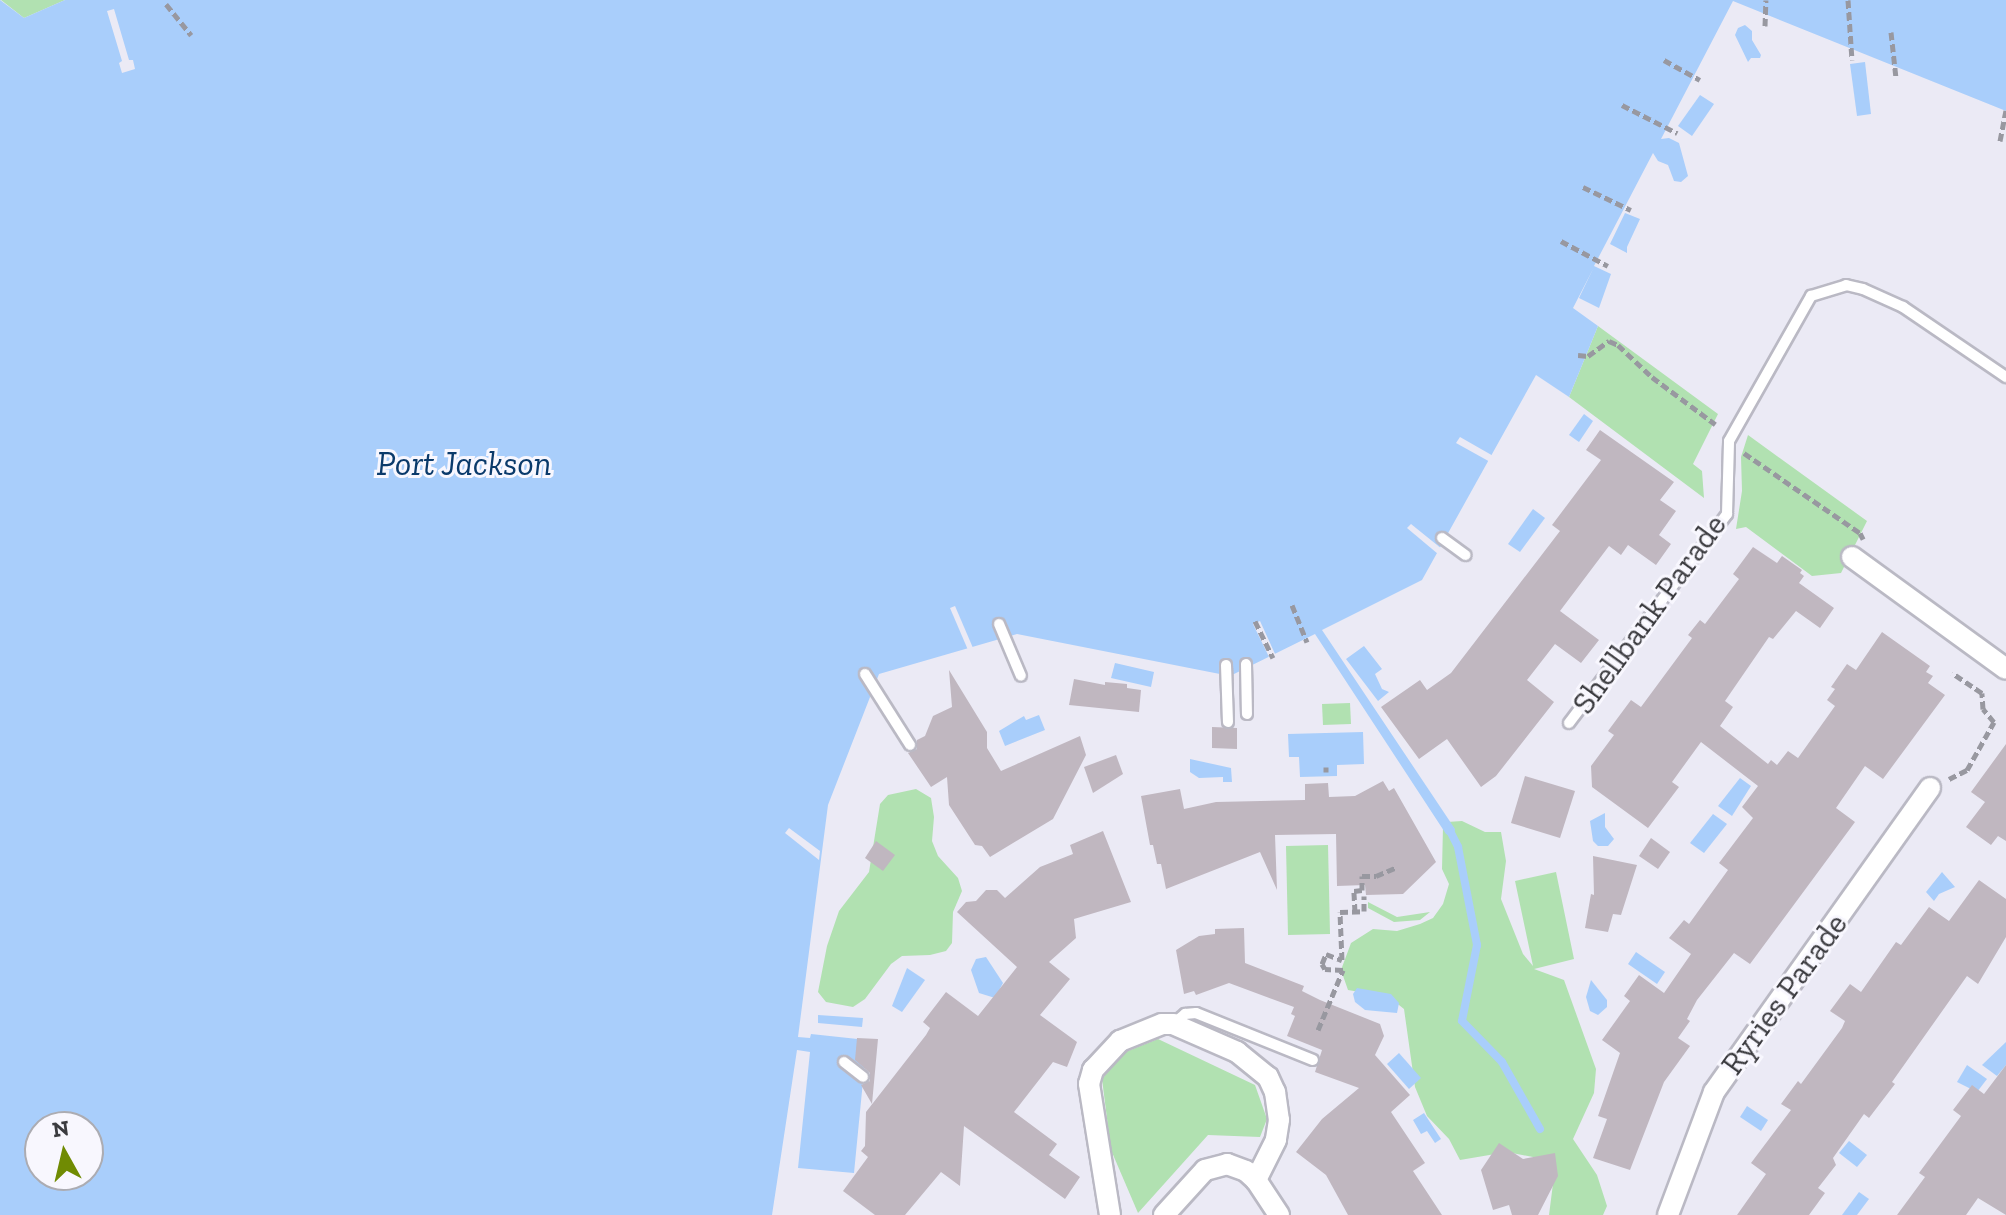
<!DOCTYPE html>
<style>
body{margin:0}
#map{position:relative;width:2006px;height:1215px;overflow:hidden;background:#ebeaf5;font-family:"Zilla Slab",serif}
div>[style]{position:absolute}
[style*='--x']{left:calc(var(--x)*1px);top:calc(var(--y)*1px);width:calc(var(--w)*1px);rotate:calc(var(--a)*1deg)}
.green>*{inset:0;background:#b1e1b1}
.water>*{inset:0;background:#a9cefb}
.pier>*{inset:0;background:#ebeaf5}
.stream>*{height:8px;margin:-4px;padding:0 4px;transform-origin:4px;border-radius:4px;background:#a9cefb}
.building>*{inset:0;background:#c0b7c0}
.path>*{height:5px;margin-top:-2.5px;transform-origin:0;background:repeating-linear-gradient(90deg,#9898a0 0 8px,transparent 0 12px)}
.roads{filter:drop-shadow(2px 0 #bab9c4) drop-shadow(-2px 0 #bab9c4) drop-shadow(0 2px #bab9c4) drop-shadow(0 -2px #bab9c4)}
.lane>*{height:10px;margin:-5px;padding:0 5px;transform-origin:5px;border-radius:5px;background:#fff}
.street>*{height:20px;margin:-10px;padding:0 10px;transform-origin:10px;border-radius:10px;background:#fff}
span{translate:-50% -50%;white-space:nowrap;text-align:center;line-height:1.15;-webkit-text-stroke:6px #f8f7fe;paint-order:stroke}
.street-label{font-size:32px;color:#3b3b3f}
.water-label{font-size:34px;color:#0a3a6b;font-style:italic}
.north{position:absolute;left:24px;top:1111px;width:80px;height:80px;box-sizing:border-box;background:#f8f7fe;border:2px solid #acacb2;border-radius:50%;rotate:352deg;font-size:22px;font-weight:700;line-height:32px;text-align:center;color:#3b3b3f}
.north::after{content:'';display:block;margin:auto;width:28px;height:36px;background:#708b03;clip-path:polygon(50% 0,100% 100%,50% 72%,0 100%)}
</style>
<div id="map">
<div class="green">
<div style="clip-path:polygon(1px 0,65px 0,24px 18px)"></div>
<div style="clip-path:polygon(1598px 326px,1718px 414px,1693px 464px,1702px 471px,1704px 498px,1569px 397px)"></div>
<div style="clip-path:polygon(1748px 435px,1867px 521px,1841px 573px,1812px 576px,1746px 527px,1736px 529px,1742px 491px,1741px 457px)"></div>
<div style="clip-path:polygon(1350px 703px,1351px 724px,1323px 725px,1322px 704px)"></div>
<div style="clip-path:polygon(916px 789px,931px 798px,934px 817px,932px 841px,938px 856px,958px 878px,962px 891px,953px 912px,952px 943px,946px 951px,930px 955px,902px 956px,891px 964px,865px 999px,853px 1007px,826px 1002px,818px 992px,827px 946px,839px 911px,869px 872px,880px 804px,888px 795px)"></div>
<div style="clip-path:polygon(1462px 821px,1485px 832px,1501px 832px,1506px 861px,1501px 899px,1523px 954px,1533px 966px,1515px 881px,1556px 872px,1574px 959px,1534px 969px,1564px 980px,1596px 1069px,1594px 1093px,1573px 1139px,1597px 1175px,1607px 1206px,1603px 1215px,1549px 1215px,1555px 1168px,1533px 1157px,1507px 1152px,1460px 1160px,1449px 1139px,1427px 1116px,1415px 1087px,1404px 1009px,1389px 997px,1348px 990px,1341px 970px,1351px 943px,1373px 929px,1397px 931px,1420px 924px,1433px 918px,1443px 904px,1449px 884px,1442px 869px,1443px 826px,1447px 822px)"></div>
<div style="clip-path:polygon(1328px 845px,1330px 934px,1288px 935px,1286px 846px)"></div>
<div style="clip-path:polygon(1368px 902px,1397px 917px,1430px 912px,1420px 920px,1394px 922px,1368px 908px)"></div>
<div style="clip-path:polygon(1158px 1039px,1255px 1085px,1267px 1119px,1260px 1137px,1208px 1135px,1138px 1213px,1111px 1150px,1102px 1079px,1123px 1053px)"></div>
</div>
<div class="water">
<div style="clip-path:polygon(evenodd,0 0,24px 18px,65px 0,2006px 0,2006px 111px,1733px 1px,1661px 139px,1669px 138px,1679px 143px,1688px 176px,1681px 182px,1674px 181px,1668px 165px,1658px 161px,1653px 153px,1594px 266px,1611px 274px,1599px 308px,1579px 298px,1593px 269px,1573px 308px,1598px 326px,1569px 397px,1536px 375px,1422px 580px,1322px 630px,1455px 829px,1454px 838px,1446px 834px,1315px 634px,1230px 676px,1017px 634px,879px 674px,828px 805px,798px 1037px,810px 1038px,811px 1034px,867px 1040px,854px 1173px,798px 1168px,810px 1052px,797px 1050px,772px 1215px,0 1215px,0 0,40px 1127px,88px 1127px,88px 1175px,40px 1175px,40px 1127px)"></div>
<div style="clip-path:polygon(1745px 25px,1752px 31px,1752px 40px,1761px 55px,1760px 58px,1751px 58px,1748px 62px,1735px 35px,1738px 28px)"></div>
<div style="clip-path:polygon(1865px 62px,1871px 114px,1857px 116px,1850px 64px)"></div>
<div style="clip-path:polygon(1700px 95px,1714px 104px,1692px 136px,1678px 126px)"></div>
<div style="clip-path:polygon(1625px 213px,1640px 219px,1627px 247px,1627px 253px,1610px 244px)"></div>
<div style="clip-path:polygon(1584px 414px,1593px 421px,1579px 442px,1569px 435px)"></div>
<div style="clip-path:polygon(1533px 509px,1545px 518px,1520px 552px,1508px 544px)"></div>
<div style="clip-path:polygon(1364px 646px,1382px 669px,1375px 674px,1382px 689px,1389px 692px,1378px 701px,1346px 659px)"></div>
<div style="clip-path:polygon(1115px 663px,1154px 672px,1151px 687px,1111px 678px)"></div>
<div style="clip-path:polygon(1039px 715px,1045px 730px,1005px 746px,999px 731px,1024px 716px,1026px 720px)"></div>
<div style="clip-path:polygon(1363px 732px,1364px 764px,1337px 765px,1337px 776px,1300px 777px,1299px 757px,1289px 757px,1288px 734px)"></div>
<div style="clip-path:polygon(1190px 759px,1231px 768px,1232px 782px,1223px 782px,1223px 777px,1199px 778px,1190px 772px)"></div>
<div style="clip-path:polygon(1740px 778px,1751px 786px,1732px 816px,1718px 806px)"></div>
<div style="clip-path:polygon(1605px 813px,1605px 827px,1614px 839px,1608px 846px,1598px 846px,1593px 841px,1590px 821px)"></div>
<div style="clip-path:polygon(1713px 814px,1727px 824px,1704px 853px,1690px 843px)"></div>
<div style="clip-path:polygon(1942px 872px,1955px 887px,1939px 894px,1934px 901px,1926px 892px)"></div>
<div style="clip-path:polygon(1636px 952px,1665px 972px,1657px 984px,1628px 964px)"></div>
<div style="clip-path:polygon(986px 957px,1003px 983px,995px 998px,979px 993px,971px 970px,976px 959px)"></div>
<div style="clip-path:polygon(907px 968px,925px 980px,902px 1012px,892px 1006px)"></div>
<div style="clip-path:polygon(1591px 980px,1607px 1000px,1607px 1007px,1598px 1015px,1590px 1011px,1586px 997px)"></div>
<div style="clip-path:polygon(1357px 988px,1391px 994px,1399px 1003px,1397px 1013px,1365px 1010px,1355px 1002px,1353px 994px)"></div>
<div style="clip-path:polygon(818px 1015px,863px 1018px,862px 1027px,818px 1023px)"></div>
<div style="clip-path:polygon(2006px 1042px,2006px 1065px,1997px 1076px,1982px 1065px)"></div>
<div style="clip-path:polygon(1399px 1053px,1421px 1078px,1409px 1089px,1387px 1064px)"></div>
<div style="clip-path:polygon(1967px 1065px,1987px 1079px,1977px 1092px,1957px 1082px)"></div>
<div style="clip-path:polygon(1747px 1106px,1768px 1120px,1761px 1131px,1740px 1117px)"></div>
<div style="clip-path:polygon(1424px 1113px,1441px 1139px,1435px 1143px,1427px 1131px,1421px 1134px,1413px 1120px)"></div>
<div style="clip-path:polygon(1849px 1141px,1867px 1155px,1857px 1167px,1839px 1153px)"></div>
<div style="clip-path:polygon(1859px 1192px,1869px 1199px,1857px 1215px,1842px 1215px)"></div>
</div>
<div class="pier">
<div style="clip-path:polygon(114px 9px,129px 60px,133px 60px,135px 69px,122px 73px,119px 63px,122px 61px,107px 11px)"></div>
<div style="clip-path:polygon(1460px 437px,1495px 457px,1492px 463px,1456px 443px)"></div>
<div style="clip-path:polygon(1411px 524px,1442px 549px,1438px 554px,1407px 528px)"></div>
<div style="clip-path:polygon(955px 606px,973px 648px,968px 650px,950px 608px)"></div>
<div style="clip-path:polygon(1260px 621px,1276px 656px,1270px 659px,1253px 624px)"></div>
<div style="clip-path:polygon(789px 828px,820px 851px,819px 860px,785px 833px)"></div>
</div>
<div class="stream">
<div style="--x:1449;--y:829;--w:20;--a:63"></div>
<div style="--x:1458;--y:847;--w:100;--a:79"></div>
<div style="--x:1477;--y:945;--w:77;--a:101.2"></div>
<div style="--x:1462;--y:1021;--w:57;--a:45.7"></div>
<div style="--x:1502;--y:1062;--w:77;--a:60.4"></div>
</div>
<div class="building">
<div style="clip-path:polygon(1600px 430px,1674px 482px,1660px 500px,1676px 511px,1659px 535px,1671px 544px,1656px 565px,1628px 545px,1621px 555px,1609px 546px,1560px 611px,1599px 640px,1581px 663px,1555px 644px,1527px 680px,1554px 702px,1496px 776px,1481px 787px,1447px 739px,1419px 759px,1381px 707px,1420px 680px,1427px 690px,1451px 673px,1560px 531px,1552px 525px,1601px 460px,1586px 450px)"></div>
<div style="clip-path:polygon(1753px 547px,1777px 563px,1782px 556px,1802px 570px,1800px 573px,1804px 576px,1799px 583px,1834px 608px,1820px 628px,1796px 611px,1773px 639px,1769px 637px,1725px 701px,1733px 707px,1720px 726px,1768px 764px,1771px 760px,1777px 765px,1788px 751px,1798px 758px,1835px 706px,1827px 700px,1835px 689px,1831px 687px,1847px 664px,1856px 670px,1882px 632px,1930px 666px,1926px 672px,1933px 676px,1928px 683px,1945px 695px,1883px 779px,1865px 766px,1836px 808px,1855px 822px,1750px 964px,1734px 953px,1697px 1000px,1687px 1019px,1690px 1021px,1678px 1038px,1690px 1046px,1664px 1082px,1630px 1170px,1593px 1158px,1607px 1119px,1598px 1116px,1620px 1053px,1602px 1040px,1630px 1001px,1624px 996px,1639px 975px,1664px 993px,1691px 954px,1669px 938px,1684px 920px,1689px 924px,1728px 870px,1719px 863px,1753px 818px,1742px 807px,1758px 786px,1701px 742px,1672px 782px,1679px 787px,1648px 828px,1592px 787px,1591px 766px,1614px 735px,1608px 731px,1631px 700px,1641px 707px,1692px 638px,1688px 635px,1700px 620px,1705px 624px,1739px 579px,1733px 574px)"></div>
<div style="clip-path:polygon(949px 670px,987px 732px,987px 748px,1001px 771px,1080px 736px,1086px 755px,1053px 819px,990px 857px,982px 846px,975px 845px,949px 805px,947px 777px,931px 787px,908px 753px,917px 749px,917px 740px,925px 736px,933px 716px,952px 707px)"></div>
<div style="clip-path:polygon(1074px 679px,1105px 685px,1105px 682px,1127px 684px,1127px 688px,1141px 690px,1139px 712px,1069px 705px)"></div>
<div style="clip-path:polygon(1212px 727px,1237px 728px,1237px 749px,1212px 748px)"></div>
<div style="clip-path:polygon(2006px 744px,2006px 841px,1998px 836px,1991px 845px,1966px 827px,1985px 802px,1971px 792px)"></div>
<div style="clip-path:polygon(1116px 755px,1123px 774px,1093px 793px,1084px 767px)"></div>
<div style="clip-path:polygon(1525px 776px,1575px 791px,1560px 838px,1511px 823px)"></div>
<div style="clip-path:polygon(1383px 781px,1389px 791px,1394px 788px,1436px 862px,1403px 894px,1366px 895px,1365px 885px,1337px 886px,1336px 834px,1275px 835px,1277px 890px,1260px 852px,1166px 889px,1161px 864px,1157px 864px,1153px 845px,1150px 845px,1141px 796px,1180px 789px,1184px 809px,1216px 802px,1305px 800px,1305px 784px,1328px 783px,1329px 797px,1355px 796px)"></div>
<div style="clip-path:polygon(1103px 831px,1131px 902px,1074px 919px,1076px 938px,1049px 962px,1070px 979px,1040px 1015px,1077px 1042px,1067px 1067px,1053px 1062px,1014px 1112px,1057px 1144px,1049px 1155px,1080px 1177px,1065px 1199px,964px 1126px,960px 1186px,941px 1172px,905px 1215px,875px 1215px,843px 1191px,868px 1157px,861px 1151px,865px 1146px,866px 1112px,926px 1035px,930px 1028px,923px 1022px,946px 992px,978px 1016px,1017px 967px,957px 912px,966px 902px,976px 901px,986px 890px,997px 890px,1005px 898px,1040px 867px,1073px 854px,1070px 845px)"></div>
<div style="clip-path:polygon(1651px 838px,1670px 852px,1658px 869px,1639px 856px)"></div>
<div style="clip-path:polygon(876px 841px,895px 855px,883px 871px,865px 858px)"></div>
<div style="clip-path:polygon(1593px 856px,1637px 865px,1621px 915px,1613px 914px,1608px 932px,1585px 928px,1591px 894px,1594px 895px)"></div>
<div style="clip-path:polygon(1979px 880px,2006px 899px,2006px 937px,1978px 984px,1967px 976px,1892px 1082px,1895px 1084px,1869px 1118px,1864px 1114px,1833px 1158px,1836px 1165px,1818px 1188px,1825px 1193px,1809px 1215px,1737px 1215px,1766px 1174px,1751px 1163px,1791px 1110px,1781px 1104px,1798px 1081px,1801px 1084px,1842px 1028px,1845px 1021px,1830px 1011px,1850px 984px,1861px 992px,1896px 942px,1901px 945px,1929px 907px,1949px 921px)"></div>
<div style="clip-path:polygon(1244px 928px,1245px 963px,1304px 986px,1302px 991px,1320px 1000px,1380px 1024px,1384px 1036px,1375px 1055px,1410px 1095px,1391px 1112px,1425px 1163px,1413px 1171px,1442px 1215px,1348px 1215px,1326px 1175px,1296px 1152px,1322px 1119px,1359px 1088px,1315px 1072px,1322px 1050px,1287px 1036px,1295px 1016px,1291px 1014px,1294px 1007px,1229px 983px,1196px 995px,1194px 991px,1184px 994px,1176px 950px,1199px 936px,1215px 934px,1215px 929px)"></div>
<div style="clip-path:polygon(857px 1038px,878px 1039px,872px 1104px,861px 1085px,870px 1081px,870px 1073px,855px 1060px)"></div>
<div style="clip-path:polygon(2006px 1065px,2006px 1215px,1978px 1198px,1966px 1215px,1897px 1215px,1925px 1177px,1919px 1173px,1961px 1116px,1953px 1110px,1972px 1085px,1984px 1094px)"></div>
<div style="clip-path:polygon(1499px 1143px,1523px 1159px,1555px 1153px,1558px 1176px,1538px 1215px,1512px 1215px,1509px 1205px,1493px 1210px,1481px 1170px)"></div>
</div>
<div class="path">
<div style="--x:1848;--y:0;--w:60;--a:86.2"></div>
<div style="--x:166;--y:4;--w:40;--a:51"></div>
<div style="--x:1765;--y:26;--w:26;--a:-88"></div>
<div style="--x:1891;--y:32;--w:46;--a:83.8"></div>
<div style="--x:1664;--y:60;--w:41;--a:29.1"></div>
<div style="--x:1622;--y:105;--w:62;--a:27"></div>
<div style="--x:2000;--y:141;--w:31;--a:-79"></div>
<div style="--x:1583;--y:187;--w:53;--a:25.6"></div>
<div style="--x:1561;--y:241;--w:53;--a:28"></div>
<div style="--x:1578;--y:355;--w:10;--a:6"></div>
<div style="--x:1588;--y:356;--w:26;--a:-36"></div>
<div style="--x:1609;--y:341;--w:10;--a:24"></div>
<div style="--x:1618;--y:345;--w:47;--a:43.3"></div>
<div style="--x:1652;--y:377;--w:79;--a:36.7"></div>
<div style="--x:1744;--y:453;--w:141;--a:34.6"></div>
<div style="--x:1860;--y:533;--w:7;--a:63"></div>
<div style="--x:1292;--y:605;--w:40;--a:68"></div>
<div style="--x:1255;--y:621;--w:41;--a:64.1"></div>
<div style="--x:1326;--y:767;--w:5;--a:90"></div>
<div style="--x:1949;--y:779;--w:20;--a:-27"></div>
<div style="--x:1967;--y:770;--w:55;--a:-60.6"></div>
<div style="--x:1994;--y:722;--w:17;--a:-130"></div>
<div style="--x:1983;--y:709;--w:16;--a:-94"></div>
<div style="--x:1982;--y:693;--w:36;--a:-146"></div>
<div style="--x:1355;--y:912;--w:21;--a:-93"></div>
<div style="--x:1354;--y:891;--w:8;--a:-7"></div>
<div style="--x:1362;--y:890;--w:14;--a:-90"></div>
<div style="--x:1362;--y:876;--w:14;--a:0"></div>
<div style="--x:1376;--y:876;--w:23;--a:-23"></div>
<div style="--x:1318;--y:1030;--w:65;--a:-67.4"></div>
<div style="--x:1343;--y:970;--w:18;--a:-177"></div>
<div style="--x:1325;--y:969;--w:6;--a:-121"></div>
<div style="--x:1322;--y:964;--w:11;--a:-68"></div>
<div style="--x:1326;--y:954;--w:17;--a:21"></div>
<div style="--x:1342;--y:960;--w:48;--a:-92.4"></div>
<div style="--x:1340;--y:912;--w:24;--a:-2"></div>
<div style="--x:1364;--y:911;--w:15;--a:-90"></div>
</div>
<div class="roads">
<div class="lane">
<div style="--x:1442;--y:538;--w:29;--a:36"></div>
<div style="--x:999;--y:624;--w:56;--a:67.1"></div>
<div style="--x:1246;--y:664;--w:50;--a:88.9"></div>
<div style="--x:1226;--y:665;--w:57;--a:88"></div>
<div style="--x:865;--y:674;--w:84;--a:57.6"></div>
<div style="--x:1569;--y:723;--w:262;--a:-52.9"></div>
<div style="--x:1727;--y:514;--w:73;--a:-88.4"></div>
<div style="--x:1729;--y:441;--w:167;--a:-60.5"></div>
<div style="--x:1811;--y:296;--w:37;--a:-17"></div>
<div style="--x:1846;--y:285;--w:17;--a:13"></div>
<div style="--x:1863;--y:289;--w:44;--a:24.2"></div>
<div style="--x:1903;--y:307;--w:125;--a:34.2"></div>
<div style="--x:1173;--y:1024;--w:16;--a:-40"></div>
<div style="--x:1185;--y:1014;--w:11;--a:-5"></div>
<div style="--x:1196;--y:1013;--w:126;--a:21.9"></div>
<div style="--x:844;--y:1062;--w:24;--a:38"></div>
</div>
<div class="street">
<div style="--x:1852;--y:557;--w:190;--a:36"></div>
<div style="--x:1110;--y:1215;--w:133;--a:-99.1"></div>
<div style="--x:1089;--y:1084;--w:15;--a:-74"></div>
<div style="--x:1093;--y:1070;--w:40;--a:-47"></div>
<div style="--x:1120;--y:1041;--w:45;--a:-22"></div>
<div style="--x:1162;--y:1024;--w:11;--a:0"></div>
<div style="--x:1173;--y:1024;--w:70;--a:23.6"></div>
<div style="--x:1237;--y:1052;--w:40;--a:39"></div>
<div style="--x:1268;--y:1077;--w:17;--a:65"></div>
<div style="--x:1275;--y:1092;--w:28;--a:82"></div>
<div style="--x:1279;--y:1120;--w:20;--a:99"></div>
<div style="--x:1276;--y:1140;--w:45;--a:116.6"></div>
<div style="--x:1164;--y:1215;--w:61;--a:-47.7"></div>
<div style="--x:1205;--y:1170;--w:23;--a:-15"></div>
<div style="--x:1227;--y:1164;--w:20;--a:20"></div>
<div style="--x:1246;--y:1171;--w:13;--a:42"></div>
<div style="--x:1256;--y:1180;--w:42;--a:56.7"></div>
<div style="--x:1668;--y:1215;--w:131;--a:-69.5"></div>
<div style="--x:1714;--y:1092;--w:373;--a:-54.6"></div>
</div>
</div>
<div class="street-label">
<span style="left:1649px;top:614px;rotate:-54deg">Shellbank Parade</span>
<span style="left:1784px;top:994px;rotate:-54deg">Ryries Parade</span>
</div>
<div class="water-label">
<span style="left:464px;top:464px">Port Jackson</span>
</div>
<div class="north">N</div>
</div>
